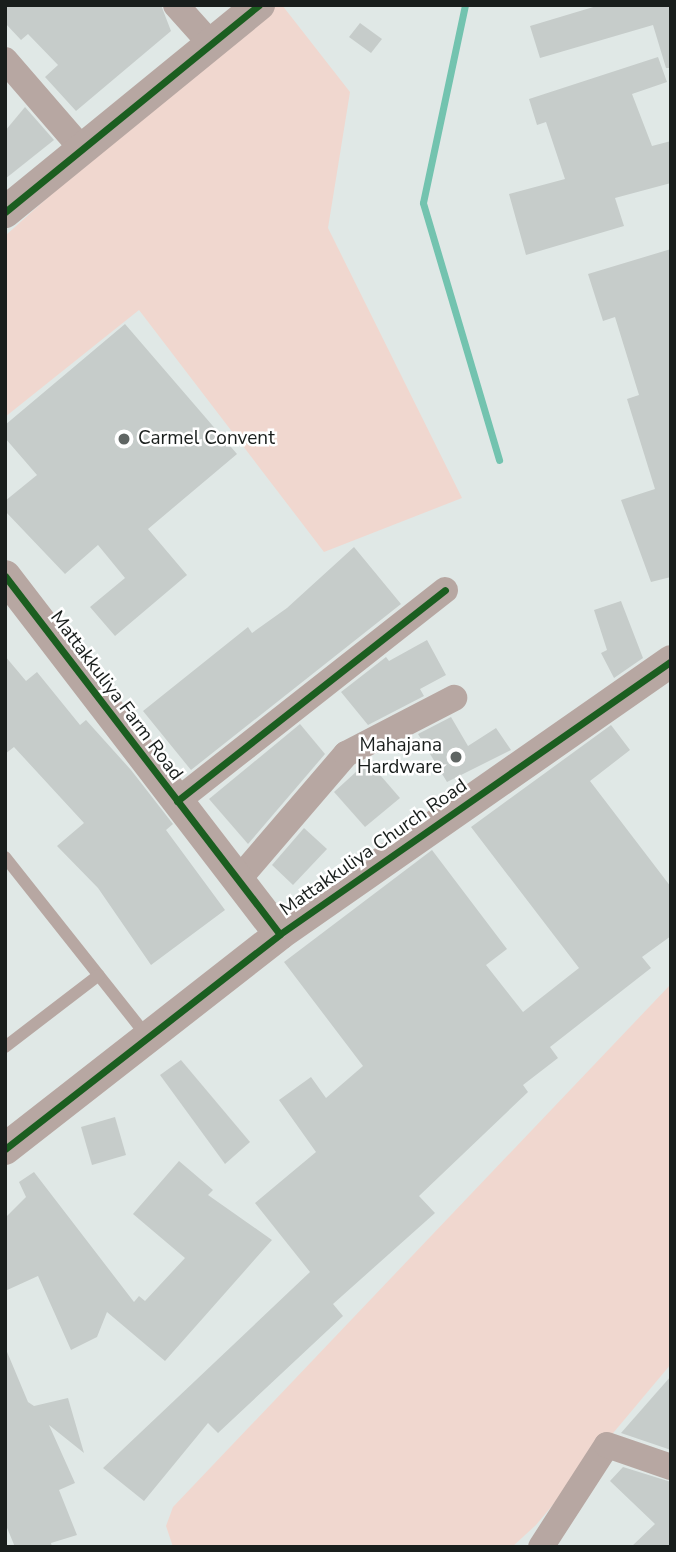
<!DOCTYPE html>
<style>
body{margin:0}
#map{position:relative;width:676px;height:1552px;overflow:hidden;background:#e0e8e6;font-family:"Nunito Sans",sans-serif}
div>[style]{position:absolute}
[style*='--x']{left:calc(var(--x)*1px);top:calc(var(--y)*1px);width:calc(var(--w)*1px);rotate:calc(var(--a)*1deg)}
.green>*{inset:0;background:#f0d7cf}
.stream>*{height:7px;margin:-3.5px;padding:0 3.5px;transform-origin:3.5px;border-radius:3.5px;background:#73c3af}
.building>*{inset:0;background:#c6ccca}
.service>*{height:12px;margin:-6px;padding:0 6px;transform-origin:6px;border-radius:6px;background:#b7a7a2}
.minor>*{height:26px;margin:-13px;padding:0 13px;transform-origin:13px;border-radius:13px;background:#b7a7a2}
.tertiary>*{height:32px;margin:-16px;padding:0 16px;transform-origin:16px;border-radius:16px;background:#b7a7a2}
.cycleway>*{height:7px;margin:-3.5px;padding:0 3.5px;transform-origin:3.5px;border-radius:3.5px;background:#1b5e20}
.dots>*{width:19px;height:19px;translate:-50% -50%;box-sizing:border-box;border:4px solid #fff;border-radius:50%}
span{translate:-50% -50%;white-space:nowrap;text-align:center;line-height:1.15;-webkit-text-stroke:5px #fff;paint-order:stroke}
.poi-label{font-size:19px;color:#191e1c}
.left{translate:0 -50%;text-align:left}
.right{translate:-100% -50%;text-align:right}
.street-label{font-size:19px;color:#191e1c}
.frame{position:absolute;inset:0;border:7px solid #191e1c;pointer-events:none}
</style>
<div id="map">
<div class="green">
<div style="clip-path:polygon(261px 5px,282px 5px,350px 92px,328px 228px,462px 498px,324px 552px,139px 310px,5px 417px,5px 236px)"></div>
<div style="clip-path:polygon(671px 984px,671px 1364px,536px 1525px,512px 1547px,173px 1547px,166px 1526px,173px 1507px)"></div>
</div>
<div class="stream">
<div style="--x:465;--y:5;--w:202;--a:102"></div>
<div style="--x:423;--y:203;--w:268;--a:73.5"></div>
</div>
<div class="building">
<div style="clip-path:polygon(5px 5px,161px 5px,171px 31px,76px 111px,45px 77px,58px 65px,28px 34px,21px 40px,5px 23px)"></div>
<div style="clip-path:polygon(600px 5px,671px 5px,671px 68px,666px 68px,653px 25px,540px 58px,530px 26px)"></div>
<div style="clip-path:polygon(360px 23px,382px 39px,371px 53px,349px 37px)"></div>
<div style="clip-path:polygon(658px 57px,667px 82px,632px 94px,652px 146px,671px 141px,671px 183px,615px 198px,624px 226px,526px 255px,509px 194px,565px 179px,546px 122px,537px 125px,529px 99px)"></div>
<div style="clip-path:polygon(25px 107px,54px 140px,5px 179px,5px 131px)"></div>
<div style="clip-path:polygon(671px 249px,671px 577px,651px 582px,621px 500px,655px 489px,627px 399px,639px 395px,615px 317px,603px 321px,588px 274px)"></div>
<div style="clip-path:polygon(125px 324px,237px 454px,148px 529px,187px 575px,115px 636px,90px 607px,125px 578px,98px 545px,65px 574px,5px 511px,5px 501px,37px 475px,5px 438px,5px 425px)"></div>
<div style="clip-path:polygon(354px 547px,401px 604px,191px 770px,143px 711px,248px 627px,252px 633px,287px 608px)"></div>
<div style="clip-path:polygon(621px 601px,643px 658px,614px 678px,601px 653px,607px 650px,594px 610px)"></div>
<div style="clip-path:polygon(427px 640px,446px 675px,420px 689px,424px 696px,368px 725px,341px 692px,386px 657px,389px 661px)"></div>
<div style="clip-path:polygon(5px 656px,26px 681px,37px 672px,80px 725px,86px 720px,131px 770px,173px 824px,166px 830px,225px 910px,151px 965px,98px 888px,57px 846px,84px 823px,14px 747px,5px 754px)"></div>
<div style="clip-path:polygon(451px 717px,468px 746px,496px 728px,511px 750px,447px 782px,418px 734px)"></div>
<div style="clip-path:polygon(300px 724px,325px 754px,248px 844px,209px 799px)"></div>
<div style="clip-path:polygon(611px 725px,630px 750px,590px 781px,671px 887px,671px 936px,642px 957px,651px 968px,550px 1047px,558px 1058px,523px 1085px,528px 1092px,419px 1196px,435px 1213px,333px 1304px,343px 1316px,218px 1433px,208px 1423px,144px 1501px,103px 1468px,310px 1272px,255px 1203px,316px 1152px,279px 1100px,311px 1077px,326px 1098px,363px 1066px,284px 962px,432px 850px,507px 949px,486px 965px,523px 1012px,579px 968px,471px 827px)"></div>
<div style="clip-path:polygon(368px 761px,400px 798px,365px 827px,334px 792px)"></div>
<div style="clip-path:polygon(304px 828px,327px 849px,293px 885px,272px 865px)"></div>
<div style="clip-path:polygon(181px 1060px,250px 1142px,225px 1164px,160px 1075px)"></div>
<div style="clip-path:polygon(115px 1117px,126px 1155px,92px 1165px,81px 1127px)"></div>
<div style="clip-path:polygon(179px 1161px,213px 1190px,208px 1195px,272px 1240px,165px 1361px,107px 1312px,97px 1337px,71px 1350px,38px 1276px,5px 1291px,5px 1218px,26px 1197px,19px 1182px,34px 1172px,134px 1302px,139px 1296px,145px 1301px,185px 1258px,133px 1214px)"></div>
<div style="clip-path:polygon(5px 1347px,28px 1402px,34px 1406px,68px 1398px,84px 1453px,49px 1425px,75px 1483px,59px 1490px,77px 1535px,51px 1543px,52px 1547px,15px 1547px,5px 1523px)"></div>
<div style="clip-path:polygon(671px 1376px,671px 1450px,621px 1433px)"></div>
<div style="clip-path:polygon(623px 1467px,671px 1482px,671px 1547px,631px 1547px,655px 1524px,610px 1481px)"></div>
</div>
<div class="service">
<div style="--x:5;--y:857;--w:227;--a:51.6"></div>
<div style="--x:5;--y:1047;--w:118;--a:-37.5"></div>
</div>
<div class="minor">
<div style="--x:176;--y:5;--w:52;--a:48.1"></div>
<div style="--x:5;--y:60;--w:119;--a:49.1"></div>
<div style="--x:177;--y:801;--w:341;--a:-38.2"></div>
<div style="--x:238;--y:880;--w:166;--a:-49.4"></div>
<div style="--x:346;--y:754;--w:122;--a:-27.4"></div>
<div style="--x:541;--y:1547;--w:121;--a:-57.1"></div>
<div style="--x:607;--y:1445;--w:68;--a:19"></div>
</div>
<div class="tertiary">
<div style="--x:5;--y:212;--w:328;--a:-39.2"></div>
<div style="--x:5;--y:576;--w:451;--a:52.5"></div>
<div style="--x:5;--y:1149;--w:349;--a:-38"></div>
<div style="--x:280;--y:934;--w:477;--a:-34.9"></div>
</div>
<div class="cycleway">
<div style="--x:5;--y:212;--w:328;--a:-39.2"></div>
<div style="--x:5;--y:576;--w:451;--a:52.5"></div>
<div style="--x:177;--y:801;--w:341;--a:-38.2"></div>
<div style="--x:5;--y:1149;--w:349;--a:-38"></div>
<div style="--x:280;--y:934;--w:477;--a:-34.9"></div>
</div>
<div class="dots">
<div style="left:124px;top:439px;background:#5f6563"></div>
<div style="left:456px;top:757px;background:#5f6563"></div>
</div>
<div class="poi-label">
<span class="left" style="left:138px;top:439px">Carmel Convent</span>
<span class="right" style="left:442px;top:757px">Mahajana<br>Hardware</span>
</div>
<div class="street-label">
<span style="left:116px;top:696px;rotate:53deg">Mattakkuliya Farm Road</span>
<span style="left:374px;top:848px;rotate:-35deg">Mattakkuliya Church Road</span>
</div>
<div class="frame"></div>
</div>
